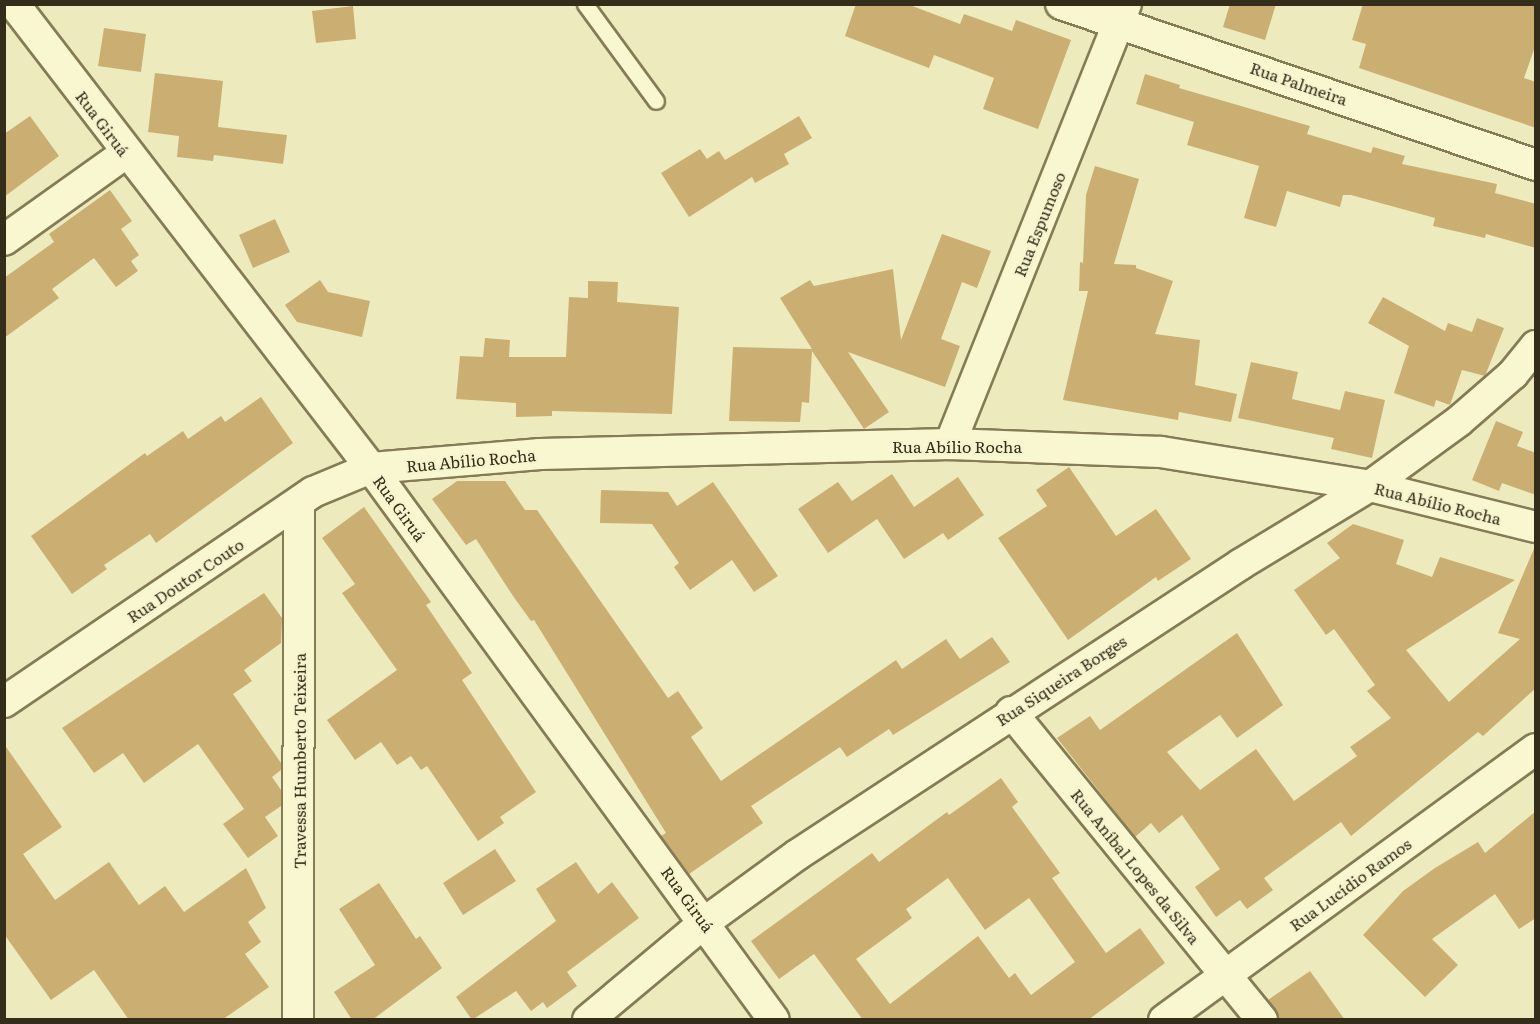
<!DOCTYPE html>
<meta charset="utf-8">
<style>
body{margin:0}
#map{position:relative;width:1540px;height:1024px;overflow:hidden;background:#edebbd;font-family:Literata,serif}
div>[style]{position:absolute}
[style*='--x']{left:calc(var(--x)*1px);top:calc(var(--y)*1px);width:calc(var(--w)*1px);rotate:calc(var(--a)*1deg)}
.building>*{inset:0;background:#cbaf72}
.roads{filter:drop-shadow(2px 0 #857b56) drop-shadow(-2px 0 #857b56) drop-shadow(0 2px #857b56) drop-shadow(0 -2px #857b56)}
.service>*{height:15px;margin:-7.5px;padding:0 7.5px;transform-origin:7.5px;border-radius:7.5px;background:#f8f7cf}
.minor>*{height:30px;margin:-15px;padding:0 15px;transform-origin:15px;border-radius:15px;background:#f8f7cf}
span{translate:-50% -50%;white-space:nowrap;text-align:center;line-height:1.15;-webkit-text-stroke:4.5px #f5f4cc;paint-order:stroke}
.street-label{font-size:16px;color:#342d1b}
.frame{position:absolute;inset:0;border:6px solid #342d1b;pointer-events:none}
</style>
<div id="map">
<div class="building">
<div style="clip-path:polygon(856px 4px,907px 4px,960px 24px,964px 14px,1012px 31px,1016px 20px,1071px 40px,1038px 129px,983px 109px,994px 78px,934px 55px,929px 68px,845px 36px)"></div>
<div style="clip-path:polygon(1230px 4px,1276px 4px,1265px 40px,1223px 27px)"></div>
<div style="clip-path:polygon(1363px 4px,1536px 4px,1536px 44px,1524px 78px,1536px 82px,1536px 128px,1359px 68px,1366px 44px,1352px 40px)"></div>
<div style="clip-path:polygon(353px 6px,356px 39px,316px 43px,312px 11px)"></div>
<div style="clip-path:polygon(104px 28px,146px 34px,141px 72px,98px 66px)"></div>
<div style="clip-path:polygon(155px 73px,223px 81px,218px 127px,287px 135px,283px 164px,214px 155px,213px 161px,177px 157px,179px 136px,148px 132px)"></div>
<div style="clip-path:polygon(1145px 74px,1180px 85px,1179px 88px,1310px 126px,1307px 134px,1371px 153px,1373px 147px,1405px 156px,1402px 164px,1497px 184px,1495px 193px,1536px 204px,1536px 248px,1486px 234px,1485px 238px,1433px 226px,1435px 218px,1351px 195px,1343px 195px,1340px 207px,1287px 191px,1276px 227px,1244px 218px,1259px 166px,1187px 145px,1194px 122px,1136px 104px)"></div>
<div style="clip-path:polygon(30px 116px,59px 156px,4px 197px,4px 134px)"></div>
<div style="clip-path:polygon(799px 116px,812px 138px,784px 154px,789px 164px,755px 183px,752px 177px,689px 217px,661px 173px,700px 149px,707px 159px,719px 151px,725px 160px)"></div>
<div style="clip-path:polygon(1095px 166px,1139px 179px,1114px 264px,1136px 265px,1136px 268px,1173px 281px,1155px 334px,1200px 340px,1195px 385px,1237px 394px,1231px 422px,1179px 412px,1178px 420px,1063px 400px,1088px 291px,1079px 291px,1080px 262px,1083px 263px,1086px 195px)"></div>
<div style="clip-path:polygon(110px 190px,132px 221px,121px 229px,139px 255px,131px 261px,138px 271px,116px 287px,94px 258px,52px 289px,59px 298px,4px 338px,4px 278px,54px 242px,49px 234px)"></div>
<div style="clip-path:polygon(275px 219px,290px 252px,253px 268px,239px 235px)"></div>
<div style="clip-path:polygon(942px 234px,991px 251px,977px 288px,962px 282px,941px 339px,960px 346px,945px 387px,848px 352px,889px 412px,864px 429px,812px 351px,809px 403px,802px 402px,800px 422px,729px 421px,733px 347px,812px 349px,780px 298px,810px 280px,814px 286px,893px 269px,901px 340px)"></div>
<div style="clip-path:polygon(320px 280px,328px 292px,370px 301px,362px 337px,297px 322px,285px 305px)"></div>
<div style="clip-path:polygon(588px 281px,618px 282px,617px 302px,679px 307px,672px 414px,552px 411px,552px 416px,516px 417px,516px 403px,456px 399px,460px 356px,483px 357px,485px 338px,510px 340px,509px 357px,566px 357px,569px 297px,588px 298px)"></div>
<div style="clip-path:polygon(1383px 297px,1445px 331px,1448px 323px,1472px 332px,1477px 318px,1504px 328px,1485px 376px,1462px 370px,1450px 405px,1436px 400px,1434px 407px,1394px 393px,1409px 346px,1368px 323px)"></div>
<div style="clip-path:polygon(1251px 362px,1298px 372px,1292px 399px,1340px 410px,1345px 391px,1385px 400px,1372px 458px,1331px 449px,1334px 438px,1238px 418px)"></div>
<div style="clip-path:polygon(261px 397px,293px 443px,156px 543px,150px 534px,104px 565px,107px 569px,72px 594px,31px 536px,145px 453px,147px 456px,183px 431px,188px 439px,221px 416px,225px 422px)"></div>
<div style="clip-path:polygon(1496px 421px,1523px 432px,1517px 446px,1536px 453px,1536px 495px,1502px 483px,1499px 491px,1472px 480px)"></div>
<div style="clip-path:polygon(1069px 467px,1116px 536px,1156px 509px,1191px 559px,1158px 581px,1156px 577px,1068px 640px,998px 538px,1047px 506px,1036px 490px)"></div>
<div style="clip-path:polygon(892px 474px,914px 507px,958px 477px,984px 515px,948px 540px,943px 533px,904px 559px,877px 519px,828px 553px,798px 509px,838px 482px,852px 501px)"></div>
<div style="clip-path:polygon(457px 481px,505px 481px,525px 510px,537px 510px,668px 698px,678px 691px,703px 728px,691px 737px,721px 781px,896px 660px,902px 669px,946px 639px,960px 659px,992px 637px,1010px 662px,893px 735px,889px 729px,847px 757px,840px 747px,751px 806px,763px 823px,689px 874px,661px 836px,666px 833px,534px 620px,531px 621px,513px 596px,476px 539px,466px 545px,432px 499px)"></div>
<div style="clip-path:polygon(713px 482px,778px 576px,754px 592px,732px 560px,690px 590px,674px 567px,679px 563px,652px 524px,600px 523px,601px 490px,668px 492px,677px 506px)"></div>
<div style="clip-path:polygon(364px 507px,431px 602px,426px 605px,472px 673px,462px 680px,536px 792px,500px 817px,504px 823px,478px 841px,427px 766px,421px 770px,411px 756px,397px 765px,381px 742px,355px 760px,327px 720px,397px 670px,342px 593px,355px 584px,322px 538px)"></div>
<div style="clip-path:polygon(1353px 524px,1404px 540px,1396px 564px,1432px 577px,1440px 557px,1515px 580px,1406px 650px,1449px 702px,1520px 639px,1498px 633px,1536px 544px,1536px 688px,1483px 736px,1478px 732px,1351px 836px,1341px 822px,1264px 878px,1273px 890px,1247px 909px,1240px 900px,1216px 917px,1195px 887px,1220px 869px,1182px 815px,1159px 833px,1151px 823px,1135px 837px,1057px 738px,1090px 716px,1100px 730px,1237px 633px,1283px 705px,1237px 738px,1220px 715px,1167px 752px,1200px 790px,1256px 749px,1294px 801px,1357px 756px,1350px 747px,1391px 718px,1367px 691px,1375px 685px,1334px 629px,1326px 635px,1294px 590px,1340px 558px,1327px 543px)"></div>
<div style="clip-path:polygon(264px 593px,282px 618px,281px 643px,244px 670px,252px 681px,233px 694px,281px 763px,281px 770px,272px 777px,281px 790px,281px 806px,265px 817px,278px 836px,248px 858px,223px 824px,244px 809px,198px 744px,144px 783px,123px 753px,94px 773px,62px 728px)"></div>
<div style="clip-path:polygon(4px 744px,62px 827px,23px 854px,55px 900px,109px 862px,139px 905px,165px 886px,184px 912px,246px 868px,266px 908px,248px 922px,261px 942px,245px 954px,269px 987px,222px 1020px,129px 1020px,94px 970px,51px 1000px,4px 934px)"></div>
<div style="clip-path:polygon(evenodd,1001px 778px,1018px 802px,1012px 807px,1060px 873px,1052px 878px,1106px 953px,1140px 928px,1165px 963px,1088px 1020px,863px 1020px,814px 954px,779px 979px,751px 941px,872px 853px,879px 862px,947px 812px,949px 815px,1001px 778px,948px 878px,985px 930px,1029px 898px,1075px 962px,1031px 995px,1015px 973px,1009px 978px,978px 936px,890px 1004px,856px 959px,912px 918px,906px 909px,948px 878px)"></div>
<div style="clip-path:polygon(1536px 811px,1536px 918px,1519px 929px,1495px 894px,1432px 939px,1458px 965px,1425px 997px,1363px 935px,1403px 891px,1435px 868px,1478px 842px,1485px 853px)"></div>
<div style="clip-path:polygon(495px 849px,516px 881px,463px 915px,443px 883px)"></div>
<div style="clip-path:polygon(576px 862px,598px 894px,612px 882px,639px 918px,567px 972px,577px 986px,547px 1008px,543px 1002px,531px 1011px,516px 991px,472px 1020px,456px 997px,556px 921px,536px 889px)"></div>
<div style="clip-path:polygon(379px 883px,416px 939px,420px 936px,442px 968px,372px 1020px,352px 1020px,334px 992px,375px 965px,339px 909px)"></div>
<div style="clip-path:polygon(1310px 971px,1345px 1020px,1279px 1020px,1268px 1000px)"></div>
</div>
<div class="roads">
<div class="service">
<div style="--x:585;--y:4;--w:120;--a:53.8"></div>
</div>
<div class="minor">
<div style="--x:14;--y:4;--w:585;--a:52.43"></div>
<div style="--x:371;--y:468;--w:683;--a:53.87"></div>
<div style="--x:1061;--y:4;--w:502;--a:18.72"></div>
<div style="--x:4;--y:240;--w:150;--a:-35.5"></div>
<div style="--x:950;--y:444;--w:474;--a:-68.2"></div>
<div style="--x:4;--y:702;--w:374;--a:-34.2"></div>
<div style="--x:313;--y:492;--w:63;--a:-22.5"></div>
<div style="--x:371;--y:468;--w:170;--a:-4.7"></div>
<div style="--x:540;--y:454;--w:410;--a:-1.4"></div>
<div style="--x:950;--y:444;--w:211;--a:2.2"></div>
<div style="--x:1161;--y:452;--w:212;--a:9.2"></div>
<div style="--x:1370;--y:486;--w:171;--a:13.9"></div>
<div style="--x:1011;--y:712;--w:397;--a:50.8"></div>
<div style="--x:298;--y:1020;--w:517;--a:-89.89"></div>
<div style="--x:588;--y:1020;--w:153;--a:-39.9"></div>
<div style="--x:705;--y:922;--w:114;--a:-36.1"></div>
<div style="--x:797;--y:855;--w:531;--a:-33.24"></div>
<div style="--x:1241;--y:564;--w:151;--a:-31.2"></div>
<div style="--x:1370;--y:486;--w:110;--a:-36.1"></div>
<div style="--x:1459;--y:421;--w:72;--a:-41"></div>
<div style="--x:1513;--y:374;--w:36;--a:-51"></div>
<div style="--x:1164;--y:1020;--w:460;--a:-36.1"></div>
</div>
</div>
<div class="street-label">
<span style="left:1299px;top:83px;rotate:19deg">Rua Palmeira</span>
<span style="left:103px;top:123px;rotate:53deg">Rua Giruá</span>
<span style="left:1039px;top:224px;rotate:-68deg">Rua Espumoso</span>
<span style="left:957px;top:446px">Rua Abílio Rocha</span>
<span style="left:471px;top:460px;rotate:-5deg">Rua Abílio Rocha</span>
<span style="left:1438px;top:503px;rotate:14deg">Rua Abílio Rocha</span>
<span style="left:400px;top:508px;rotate:54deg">Rua Giruá</span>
<span style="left:185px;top:580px;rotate:-34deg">Rua Doutor Couto</span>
<span style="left:1061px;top:680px;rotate:-33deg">Rua Siqueira Borges</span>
<span style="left:299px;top:761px;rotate:-90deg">Travessa Humberto Teixeira</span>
<span style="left:1136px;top:866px;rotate:51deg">Rua Aníbal Lopes da Silva</span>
<span style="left:1350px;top:884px;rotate:-36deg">Rua Lucídio Ramos</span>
<span style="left:688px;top:899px;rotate:54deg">Rua Giruá</span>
</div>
<div class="frame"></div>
</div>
